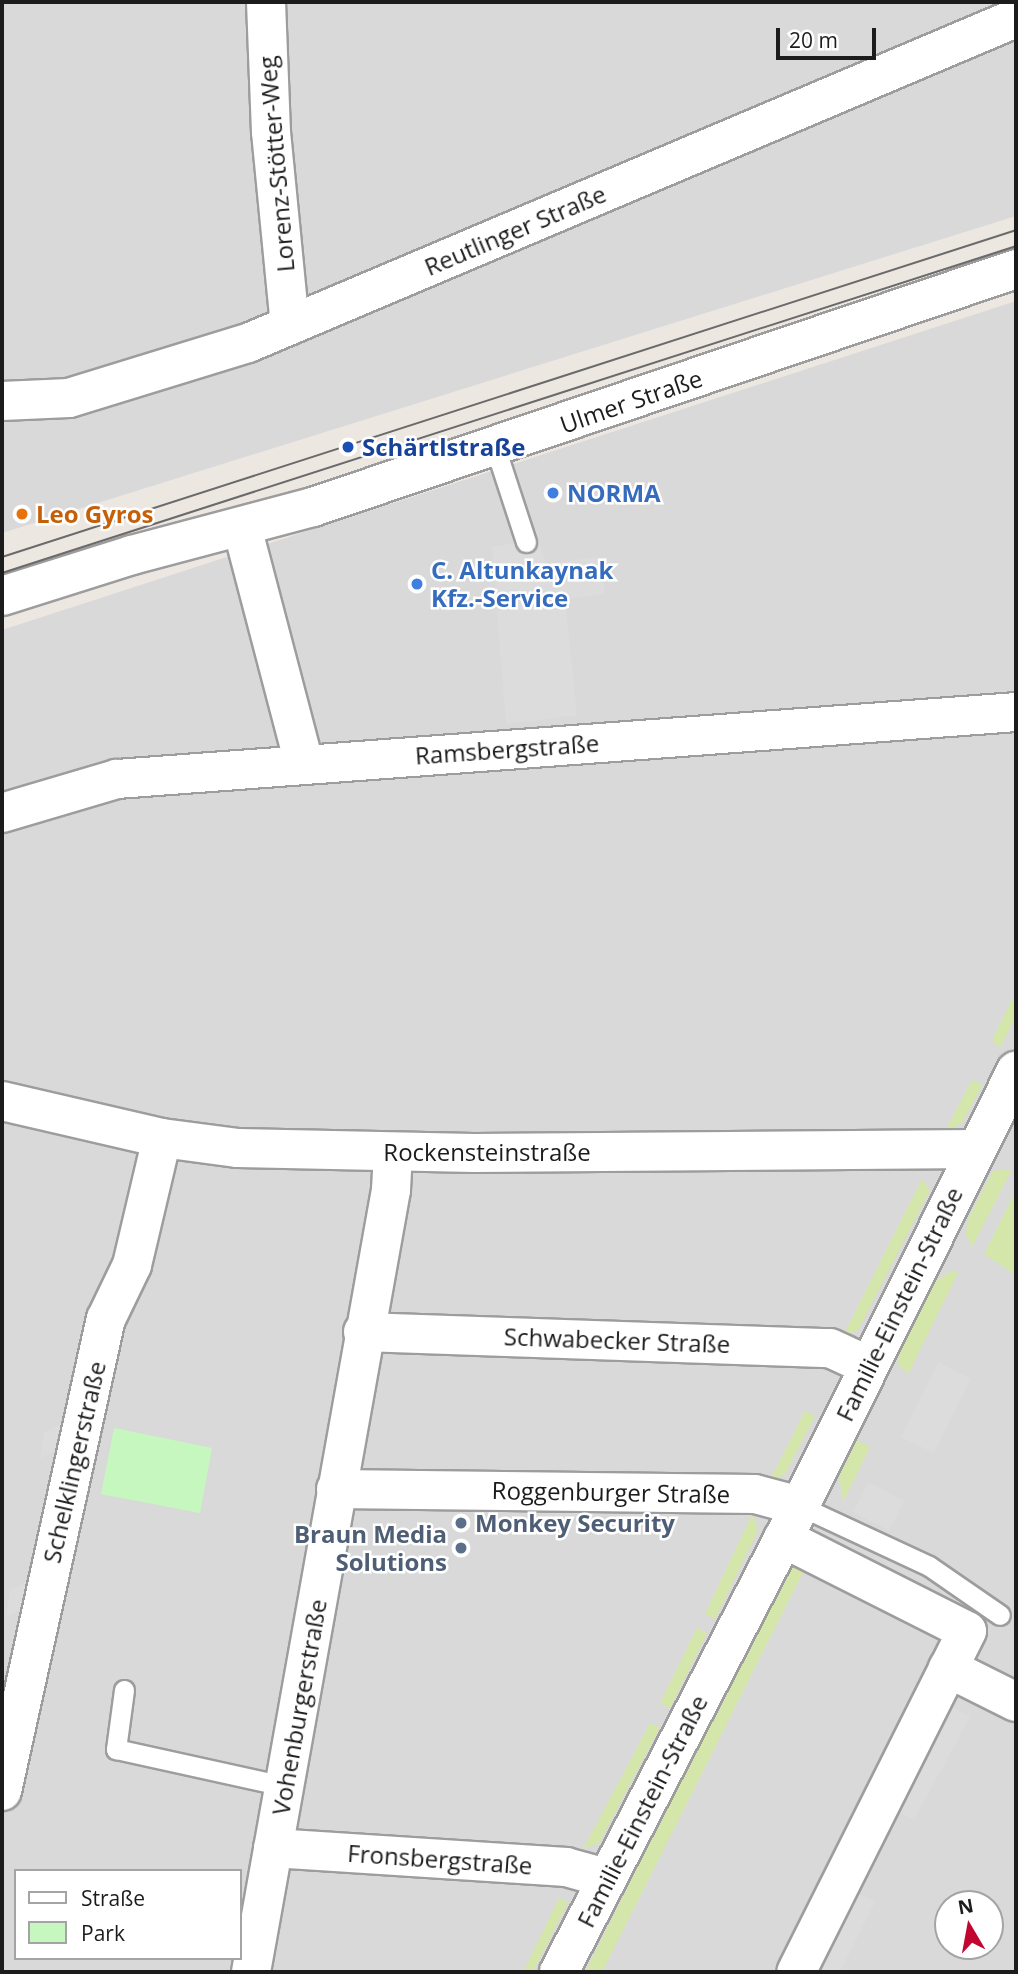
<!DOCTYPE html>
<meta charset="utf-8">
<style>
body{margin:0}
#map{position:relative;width:1018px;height:1974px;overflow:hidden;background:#ede7e2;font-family:"Open Sans",sans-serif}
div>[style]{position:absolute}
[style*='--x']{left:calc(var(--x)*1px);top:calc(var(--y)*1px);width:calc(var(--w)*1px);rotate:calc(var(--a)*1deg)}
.residential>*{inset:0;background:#dad9d9}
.grass>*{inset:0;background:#d4e6a9}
.park>*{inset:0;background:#c6f7bf}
.parking>*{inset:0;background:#dcdcdc}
.roads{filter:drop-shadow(2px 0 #9d9d9d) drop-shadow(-2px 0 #9d9d9d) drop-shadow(0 2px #9d9d9d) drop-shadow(0 -2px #9d9d9d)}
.service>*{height:19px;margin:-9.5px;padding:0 9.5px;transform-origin:9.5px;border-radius:9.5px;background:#fff}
.minor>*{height:38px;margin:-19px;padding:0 19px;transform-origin:19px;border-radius:19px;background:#fff}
.tertiary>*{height:38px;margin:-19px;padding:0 19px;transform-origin:19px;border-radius:19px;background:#fff}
.tram>*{height:2px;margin:-1px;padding:0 1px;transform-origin:1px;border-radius:1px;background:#6a6a6a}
.dots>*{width:19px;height:19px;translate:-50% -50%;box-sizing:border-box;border:4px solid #fff;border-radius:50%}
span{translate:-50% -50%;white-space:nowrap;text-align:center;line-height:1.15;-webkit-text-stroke:5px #fff;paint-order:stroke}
.street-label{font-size:24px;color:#1c1c1c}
.transit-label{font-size:24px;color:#164399;font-weight:700}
.left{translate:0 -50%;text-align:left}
.shop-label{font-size:24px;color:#366cbe;font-weight:700}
.food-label{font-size:24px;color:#c56008;font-weight:700}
.service-label{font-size:24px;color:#4e5e75;font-weight:700}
.right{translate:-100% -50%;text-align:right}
.frame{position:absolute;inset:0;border:4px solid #1c1c1c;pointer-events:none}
.legend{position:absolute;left:14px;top:1869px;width:228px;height:91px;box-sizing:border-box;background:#fff;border:2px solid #a4a4a4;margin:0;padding:9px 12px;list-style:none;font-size:21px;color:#1c1c1c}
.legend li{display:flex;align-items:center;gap:14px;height:35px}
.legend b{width:35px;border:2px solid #a4a4a4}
.north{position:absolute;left:934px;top:1890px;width:70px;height:70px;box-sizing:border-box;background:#fff;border:2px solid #a4a4a4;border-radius:50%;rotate:350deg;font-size:19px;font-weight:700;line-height:28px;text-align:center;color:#1c1c1c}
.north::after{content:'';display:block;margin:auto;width:24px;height:32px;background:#c1072f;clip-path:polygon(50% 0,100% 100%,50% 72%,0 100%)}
.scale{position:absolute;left:776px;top:28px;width:100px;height:32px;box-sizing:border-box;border:4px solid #1c1c1c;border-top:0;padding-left:9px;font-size:21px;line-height:24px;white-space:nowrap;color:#1c1c1c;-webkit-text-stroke:5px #fff;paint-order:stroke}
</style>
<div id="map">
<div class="residential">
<div style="clip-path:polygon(2px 2px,1016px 2px,1016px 216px,2px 533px)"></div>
<div style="clip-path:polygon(evenodd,1016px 301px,1016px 1972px,2px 1972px,2px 630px,1016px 301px,16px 1871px,240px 1871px,240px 1958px,16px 1958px,16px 1871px,1016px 301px,948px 1904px,990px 1904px,990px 1946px,948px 1946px,948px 1904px)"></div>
</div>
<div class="grass">
<div style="clip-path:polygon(1016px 991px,1016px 1015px,1000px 1048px,992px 1040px)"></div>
<div style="clip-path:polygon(972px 1080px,982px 1085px,962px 1123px,945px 1131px)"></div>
<div style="clip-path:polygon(1007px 1169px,1011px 1171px,972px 1247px,966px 1234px,967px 1221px,993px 1171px)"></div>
<div style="clip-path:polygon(922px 1179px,930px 1190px,858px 1330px,843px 1336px)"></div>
<div style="clip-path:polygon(1016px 1190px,1016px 1275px,984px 1254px)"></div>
<div style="clip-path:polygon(951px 1271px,959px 1271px,908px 1374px,898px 1364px,899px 1355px,936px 1281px)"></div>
<div style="clip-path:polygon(805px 1411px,815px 1416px,785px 1474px,770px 1480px)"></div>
<div style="clip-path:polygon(856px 1440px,870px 1447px,843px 1502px,839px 1475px)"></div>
<div style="clip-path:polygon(752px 1514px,758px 1530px,715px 1619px,705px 1614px)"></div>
<div style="clip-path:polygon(794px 1558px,807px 1564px,602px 1972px,585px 1972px)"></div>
<div style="clip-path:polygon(697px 1628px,707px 1633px,670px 1708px,660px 1703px)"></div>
<div style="clip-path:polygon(650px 1723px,660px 1727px,599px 1843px,583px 1849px)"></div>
<div style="clip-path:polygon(559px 1898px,568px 1902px,533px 1972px,523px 1972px)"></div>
</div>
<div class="park">
<div style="clip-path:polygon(114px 1428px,212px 1448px,200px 1513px,101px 1494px)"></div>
</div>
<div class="parking">
<div style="clip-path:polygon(538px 539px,546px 564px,597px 557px,605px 594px,565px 599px,577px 715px,506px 724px,492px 547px)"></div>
<div style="clip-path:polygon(938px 1362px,971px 1379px,934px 1453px,901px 1437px)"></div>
<div style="clip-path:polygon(75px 1416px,69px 1445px,40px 1458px,44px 1433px)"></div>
<div style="clip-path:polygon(868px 1482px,904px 1501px,889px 1530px,853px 1512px)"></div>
<div style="clip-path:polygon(41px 1573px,35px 1603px,6px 1616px,10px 1591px)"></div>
<div style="clip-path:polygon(949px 1705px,970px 1717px,914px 1820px,893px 1809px)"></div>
<div style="clip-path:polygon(849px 1889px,875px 1902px,840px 1972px,808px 1972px)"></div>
</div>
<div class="roads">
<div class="service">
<div style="--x:495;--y:447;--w:100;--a:71.9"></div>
<div style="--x:800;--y:1506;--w:142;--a:24.9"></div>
<div style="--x:929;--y:1566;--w:86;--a:34.6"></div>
<div style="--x:124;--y:1690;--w:60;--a:97.7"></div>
<div style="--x:116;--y:1749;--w:172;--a:12.4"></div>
</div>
<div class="minor">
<div style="--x:266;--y:2;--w:130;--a:87.8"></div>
<div style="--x:271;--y:132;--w:194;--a:84.4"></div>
<div style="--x:2;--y:401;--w:67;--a:-2.6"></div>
<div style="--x:69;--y:398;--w:187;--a:-17.1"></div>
<div style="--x:248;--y:343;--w:834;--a:-22.94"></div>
<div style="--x:242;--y:527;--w:245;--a:75.3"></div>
<div style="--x:2;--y:813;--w:120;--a:-16.5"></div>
<div style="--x:117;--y:779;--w:901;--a:-4.26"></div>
<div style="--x:2;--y:1101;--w:164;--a:13"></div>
<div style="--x:162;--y:1138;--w:77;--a:7.5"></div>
<div style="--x:238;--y:1148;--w:236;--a:1.2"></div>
<div style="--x:474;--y:1153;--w:503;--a:-0.46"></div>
<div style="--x:363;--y:1332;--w:467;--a:2"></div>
<div style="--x:830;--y:1348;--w:41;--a:24.7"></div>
<div style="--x:336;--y:1489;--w:419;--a:0.7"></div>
<div style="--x:755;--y:1494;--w:47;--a:14.9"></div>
<div style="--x:783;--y:1538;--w:206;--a:26.8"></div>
<div style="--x:967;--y:1631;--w:381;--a:116.6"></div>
<div style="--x:948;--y:1668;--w:76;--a:26.6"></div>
<div style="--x:2;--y:1791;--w:483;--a:-77.6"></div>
<div style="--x:106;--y:1319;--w:60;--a:-64.3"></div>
<div style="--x:132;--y:1265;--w:130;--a:-76.7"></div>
<div style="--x:273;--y:1848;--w:294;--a:3.7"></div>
<div style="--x:566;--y:1867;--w:41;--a:15.4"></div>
<div style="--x:251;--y:1972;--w:794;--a:-79.85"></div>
<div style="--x:391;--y:1190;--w:38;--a:-87"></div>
<div style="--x:559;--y:1972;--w:525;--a:-62.65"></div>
<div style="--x:800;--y:1506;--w:486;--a:-63.6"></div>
</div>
<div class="tertiary">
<div style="--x:2;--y:596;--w:136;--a:-17.5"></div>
<div style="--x:132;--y:555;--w:187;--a:-14.9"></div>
<div style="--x:313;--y:507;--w:742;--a:-18.7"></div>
</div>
</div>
<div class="tram">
<div style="--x:2;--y:557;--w:1065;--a:-17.87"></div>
<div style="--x:2;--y:573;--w:1065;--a:-17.87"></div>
</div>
<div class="dots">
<div style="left:348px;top:447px;background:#1a4fb4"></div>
<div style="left:553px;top:493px;background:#3f7fe0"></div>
<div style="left:22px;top:514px;background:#e8710a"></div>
<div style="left:417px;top:584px;background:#3f7fe0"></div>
<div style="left:461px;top:1523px;background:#5c6f8a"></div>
<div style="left:461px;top:1548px;background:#5c6f8a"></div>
</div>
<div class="street-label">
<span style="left:276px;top:164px;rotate:-95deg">Lorenz-Stötter-Weg</span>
<span style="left:515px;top:230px;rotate:-23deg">Reutlinger Straße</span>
<span style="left:631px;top:401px;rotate:-19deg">Ulmer Straße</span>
<span style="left:507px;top:749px;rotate:-4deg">Ramsbergstraße</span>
<span style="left:487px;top:1152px">Rockensteinstraße</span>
<span style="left:899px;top:1304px;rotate:-64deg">Familie-Einstein-Straße</span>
<span style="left:617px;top:1340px;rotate:2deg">Schwabecker Straße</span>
<span style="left:74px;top:1462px;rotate:-77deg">Schelklingerstraße</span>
<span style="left:611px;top:1492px;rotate:1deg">Roggenburger Straße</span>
<span style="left:299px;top:1707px;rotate:-80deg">Vohenburgerstraße</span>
<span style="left:642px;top:1811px;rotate:-63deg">Familie-Einstein-Straße</span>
<span style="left:440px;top:1859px;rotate:4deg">Fronsbergstraße</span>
</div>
<div class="transit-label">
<span class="left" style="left:362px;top:447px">Schärtlstraße</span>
</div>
<div class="shop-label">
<span class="left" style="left:567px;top:493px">NORMA</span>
<span class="left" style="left:431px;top:584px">C. Altunkaynak<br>Kfz.-Service</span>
</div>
<div class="food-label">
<span class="left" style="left:36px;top:514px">Leo Gyros</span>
</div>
<div class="service-label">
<span class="left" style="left:475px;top:1523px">Monkey Security</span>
<span class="right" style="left:447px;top:1548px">Braun Media<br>Solutions</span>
</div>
<div class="frame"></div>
<ul class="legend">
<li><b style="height:9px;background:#fff"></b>Straße</li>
<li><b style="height:19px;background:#c6f7bf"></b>Park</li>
</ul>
<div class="north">N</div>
<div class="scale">20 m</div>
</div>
